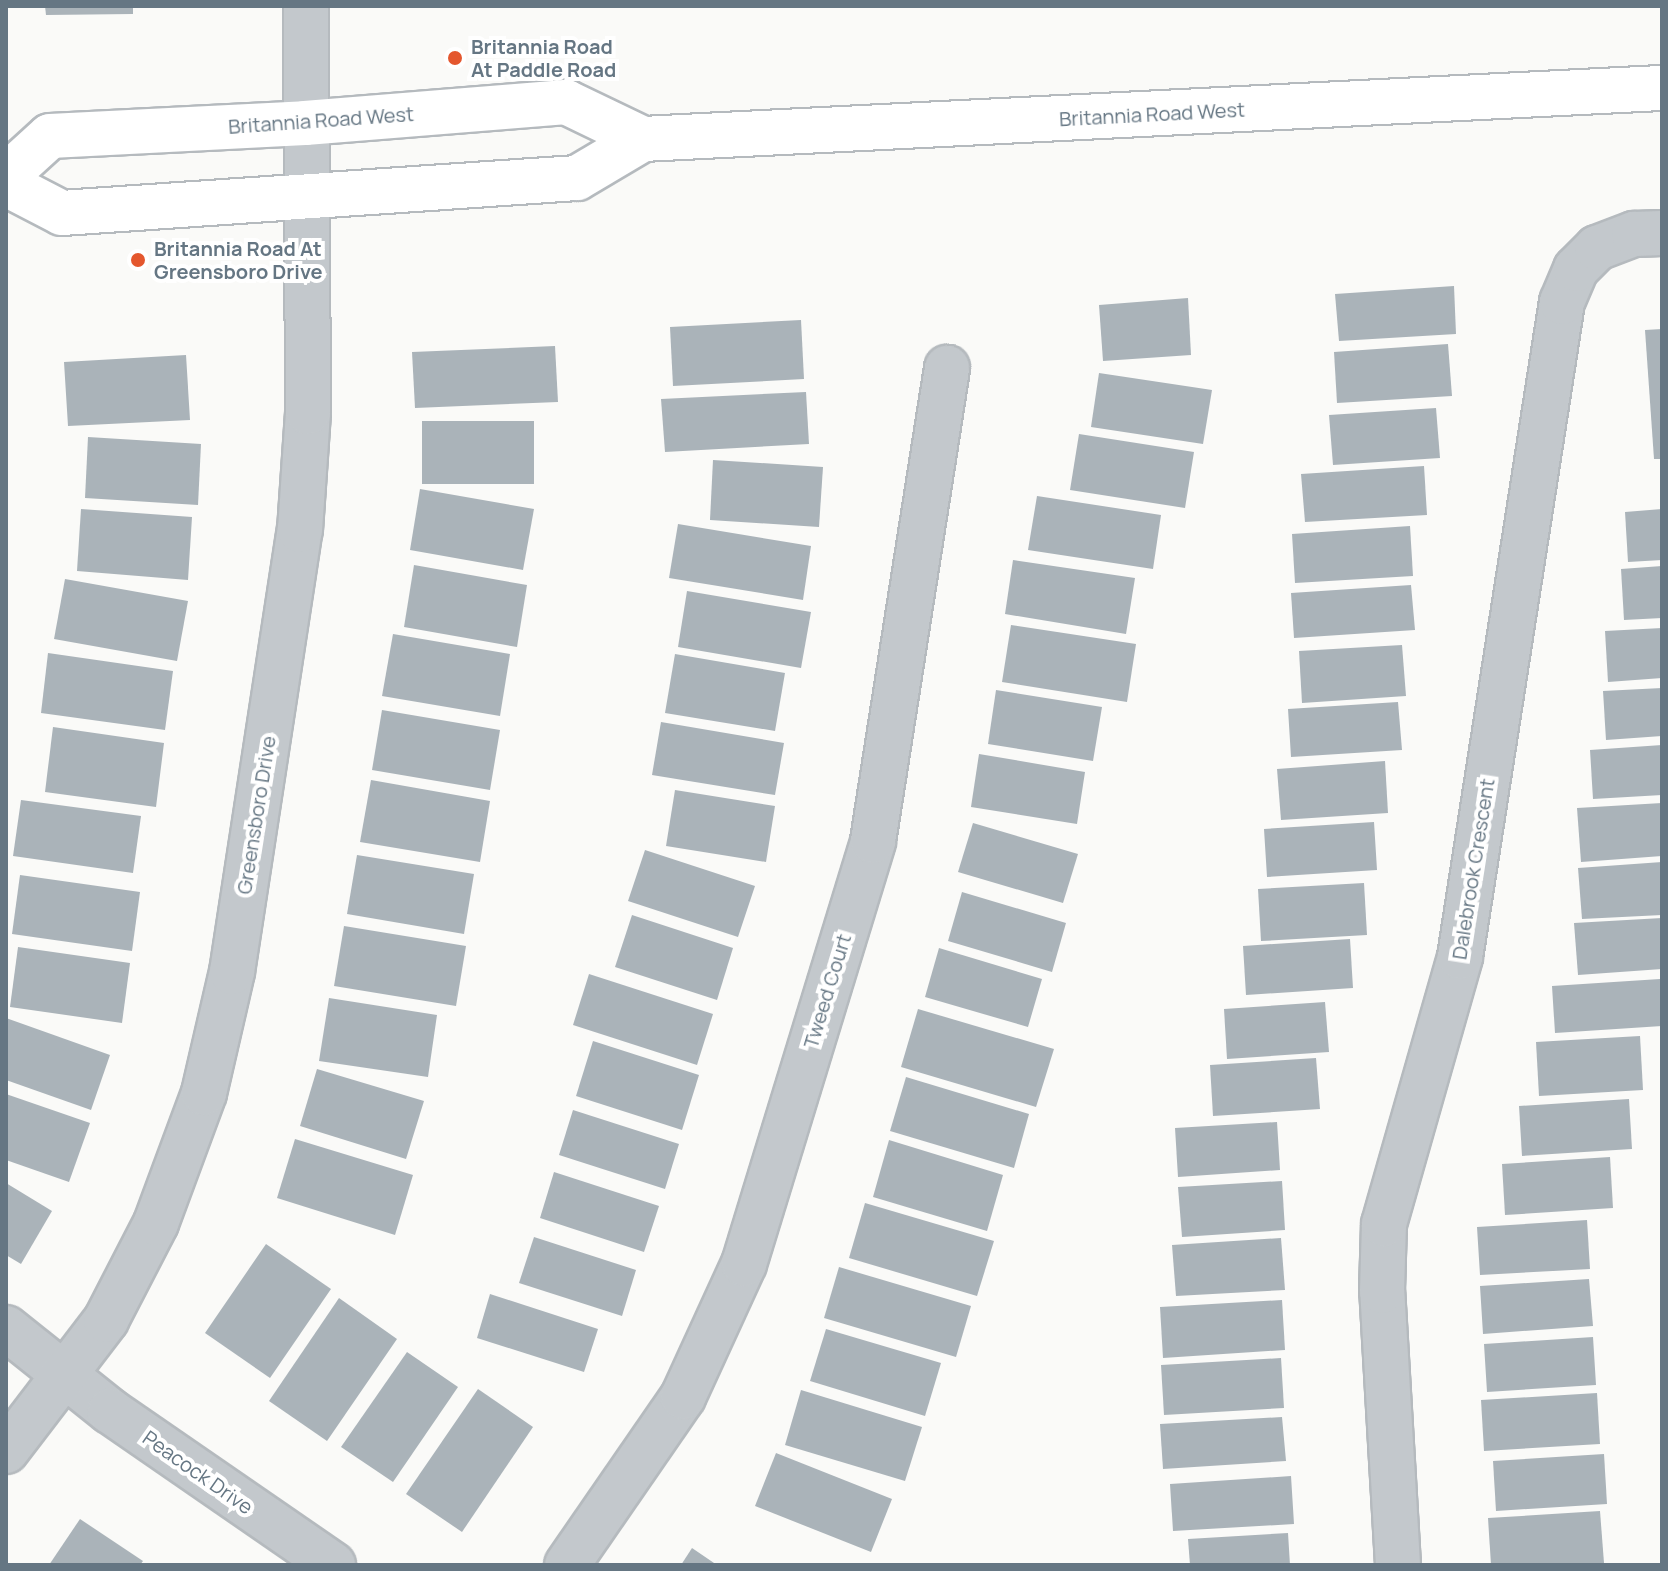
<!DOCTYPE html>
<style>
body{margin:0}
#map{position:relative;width:1668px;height:1571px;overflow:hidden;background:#fafaf8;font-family:Manrope,sans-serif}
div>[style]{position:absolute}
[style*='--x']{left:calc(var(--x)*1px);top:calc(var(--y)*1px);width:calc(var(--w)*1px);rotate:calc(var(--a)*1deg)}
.building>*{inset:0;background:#aab3b9}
.roads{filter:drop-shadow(2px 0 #b5babe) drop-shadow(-2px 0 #b5babe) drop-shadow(0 2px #b5babe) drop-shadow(0 -2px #b5babe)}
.minor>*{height:44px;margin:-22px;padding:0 22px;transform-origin:22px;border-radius:22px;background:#c3c8cc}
.major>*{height:44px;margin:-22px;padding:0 22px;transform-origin:22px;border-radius:22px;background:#fff}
.dots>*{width:22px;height:22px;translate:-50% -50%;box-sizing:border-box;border:4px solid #fff;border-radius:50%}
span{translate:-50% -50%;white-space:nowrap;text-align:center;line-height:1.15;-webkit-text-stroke:8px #fff;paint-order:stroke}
.poi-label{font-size:20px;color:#657683;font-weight:700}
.left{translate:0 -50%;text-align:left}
.street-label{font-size:20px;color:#657683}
.frame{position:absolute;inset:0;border:8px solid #657683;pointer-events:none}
</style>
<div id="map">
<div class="building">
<div style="clip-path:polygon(45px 6px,133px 6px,133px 14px,46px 15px)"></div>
<div style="clip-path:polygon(1454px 286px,1456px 334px,1339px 341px,1335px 294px)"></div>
<div style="clip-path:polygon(1188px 298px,1191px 355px,1103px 361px,1099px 305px)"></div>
<div style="clip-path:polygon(801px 320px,804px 379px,673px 386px,670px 327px)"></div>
<div style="clip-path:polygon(1662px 329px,1662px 459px,1654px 459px,1645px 330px)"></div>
<div style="clip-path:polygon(1448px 344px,1452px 396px,1337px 403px,1334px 352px)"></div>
<div style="clip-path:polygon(555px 346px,558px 402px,415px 408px,412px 352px)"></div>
<div style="clip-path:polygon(186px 355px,190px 420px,68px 426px,64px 362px)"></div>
<div style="clip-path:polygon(1099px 373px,1212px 390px,1203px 444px,1091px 427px)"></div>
<div style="clip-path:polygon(806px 392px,809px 444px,665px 452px,661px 399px)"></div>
<div style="clip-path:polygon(1436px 408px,1440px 458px,1333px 465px,1329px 415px)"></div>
<div style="clip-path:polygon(422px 421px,534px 421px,534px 484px,422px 484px)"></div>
<div style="clip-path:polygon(1079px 434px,1194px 452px,1185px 508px,1070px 490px)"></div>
<div style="clip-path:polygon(88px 437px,201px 444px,198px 505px,85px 498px)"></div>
<div style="clip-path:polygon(713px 460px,823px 467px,819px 527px,710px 520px)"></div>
<div style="clip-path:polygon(1424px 466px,1427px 515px,1305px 522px,1301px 474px)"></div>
<div style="clip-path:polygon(420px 489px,534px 509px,523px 570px,410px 550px)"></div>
<div style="clip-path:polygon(1037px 496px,1161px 515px,1153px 569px,1028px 550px)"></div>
<div style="clip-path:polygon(81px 509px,192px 517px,188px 580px,77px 571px)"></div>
<div style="clip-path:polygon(1662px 509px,1662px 560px,1628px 562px,1625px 512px)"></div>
<div style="clip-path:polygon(678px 524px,811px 546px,803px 600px,669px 578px)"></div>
<div style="clip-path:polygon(1410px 526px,1413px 576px,1295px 583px,1292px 534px)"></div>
<div style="clip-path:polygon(1013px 560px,1135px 578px,1126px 634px,1005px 614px)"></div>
<div style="clip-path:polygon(414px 565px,527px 585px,517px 647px,404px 627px)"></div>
<div style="clip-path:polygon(1662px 566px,1662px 618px,1624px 620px,1621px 569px)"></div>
<div style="clip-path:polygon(65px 579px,188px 601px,177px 661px,54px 639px)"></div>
<div style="clip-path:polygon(1411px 585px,1415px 630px,1294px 638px,1291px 593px)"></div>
<div style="clip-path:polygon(687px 591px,811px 612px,801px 668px,678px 647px)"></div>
<div style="clip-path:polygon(1011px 625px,1136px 644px,1127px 702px,1002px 682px)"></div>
<div style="clip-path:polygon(1662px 628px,1662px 678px,1608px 682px,1605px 631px)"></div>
<div style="clip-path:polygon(393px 634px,510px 654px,500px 716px,382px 696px)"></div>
<div style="clip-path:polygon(1402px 645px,1406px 696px,1302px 703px,1299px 651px)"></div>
<div style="clip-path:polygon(48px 653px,173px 671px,165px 730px,41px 713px)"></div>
<div style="clip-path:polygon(675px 654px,785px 673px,775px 731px,665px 713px)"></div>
<div style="clip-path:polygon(1662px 688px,1662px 736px,1606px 740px,1603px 691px)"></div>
<div style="clip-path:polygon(996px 690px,1102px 707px,1093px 761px,988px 744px)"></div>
<div style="clip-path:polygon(1398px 702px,1402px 750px,1291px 757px,1288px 709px)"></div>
<div style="clip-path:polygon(382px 710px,500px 730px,490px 790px,372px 770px)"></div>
<div style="clip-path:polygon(661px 722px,784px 743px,775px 795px,652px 775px)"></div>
<div style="clip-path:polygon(53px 727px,164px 743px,156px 807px,45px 792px)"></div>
<div style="clip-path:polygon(1662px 745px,1662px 795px,1593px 799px,1590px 750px)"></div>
<div style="clip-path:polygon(979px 754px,1085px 772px,1077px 824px,971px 807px)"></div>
<div style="clip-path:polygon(1385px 761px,1388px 813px,1281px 820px,1277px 769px)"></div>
<div style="clip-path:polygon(371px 780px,490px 801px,480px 862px,360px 842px)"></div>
<div style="clip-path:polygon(675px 790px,775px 806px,766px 862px,666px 846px)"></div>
<div style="clip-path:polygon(21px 800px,141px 816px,133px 873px,13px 856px)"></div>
<div style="clip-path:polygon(1662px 803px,1662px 856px,1581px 862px,1577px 808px)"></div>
<div style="clip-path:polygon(1374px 822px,1377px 870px,1267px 877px,1264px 829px)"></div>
<div style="clip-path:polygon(973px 823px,1078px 854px,1063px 903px,958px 872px)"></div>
<div style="clip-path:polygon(645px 850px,755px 886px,738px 937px,628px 901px)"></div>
<div style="clip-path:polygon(357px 855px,474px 874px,464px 934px,347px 914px)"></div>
<div style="clip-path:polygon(1662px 862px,1662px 915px,1582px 919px,1578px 868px)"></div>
<div style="clip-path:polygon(20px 875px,140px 892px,132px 951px,12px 934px)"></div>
<div style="clip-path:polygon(1364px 883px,1367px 935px,1261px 941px,1258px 889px)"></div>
<div style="clip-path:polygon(962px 892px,1066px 923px,1052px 972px,948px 941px)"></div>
<div style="clip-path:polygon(632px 915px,733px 948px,717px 1000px,615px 967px)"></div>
<div style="clip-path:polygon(1662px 918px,1662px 969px,1578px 975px,1574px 923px)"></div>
<div style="clip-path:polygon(344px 926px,466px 946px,456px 1006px,334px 986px)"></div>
<div style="clip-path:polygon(1350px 939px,1353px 988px,1246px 995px,1243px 946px)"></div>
<div style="clip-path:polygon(18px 947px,130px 963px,122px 1023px,10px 1007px)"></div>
<div style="clip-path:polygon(939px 948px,1042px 979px,1028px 1027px,925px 997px)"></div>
<div style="clip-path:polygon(589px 974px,713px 1014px,697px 1065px,573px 1025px)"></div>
<div style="clip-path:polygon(1660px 979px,1662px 1026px,1555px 1033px,1552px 986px)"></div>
<div style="clip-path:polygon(329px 998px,437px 1015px,428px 1077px,319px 1061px)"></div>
<div style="clip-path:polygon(1325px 1002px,1329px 1052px,1227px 1059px,1224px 1009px)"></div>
<div style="clip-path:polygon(918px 1009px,1054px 1049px,1036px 1107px,901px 1067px)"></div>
<div style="clip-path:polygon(6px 1018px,110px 1055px,91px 1110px,6px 1080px)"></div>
<div style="clip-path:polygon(1640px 1036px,1643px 1090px,1539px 1096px,1536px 1042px)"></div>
<div style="clip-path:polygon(593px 1041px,699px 1075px,682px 1130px,576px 1096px)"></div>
<div style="clip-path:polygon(1316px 1058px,1320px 1109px,1213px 1116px,1210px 1065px)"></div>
<div style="clip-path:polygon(317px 1069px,424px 1101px,406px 1159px,300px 1126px)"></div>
<div style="clip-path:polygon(906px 1077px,1029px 1114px,1014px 1168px,890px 1131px)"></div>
<div style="clip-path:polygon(6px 1094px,90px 1123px,69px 1182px,6px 1160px)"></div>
<div style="clip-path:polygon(1629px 1099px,1632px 1149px,1522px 1156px,1519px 1106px)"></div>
<div style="clip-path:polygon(573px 1110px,679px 1144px,665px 1189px,559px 1155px)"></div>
<div style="clip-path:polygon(1277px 1122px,1280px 1170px,1178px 1177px,1175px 1128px)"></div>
<div style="clip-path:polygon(295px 1139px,413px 1175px,395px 1235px,277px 1198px)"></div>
<div style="clip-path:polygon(889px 1140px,1003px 1175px,987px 1231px,873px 1197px)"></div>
<div style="clip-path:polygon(1610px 1157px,1613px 1208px,1505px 1215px,1502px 1164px)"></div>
<div style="clip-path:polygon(554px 1172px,659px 1206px,644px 1252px,540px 1218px)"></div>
<div style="clip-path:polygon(1282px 1181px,1285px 1230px,1182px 1237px,1178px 1187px)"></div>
<div style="clip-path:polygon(6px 1183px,52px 1211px,21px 1264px,6px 1255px)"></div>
<div style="clip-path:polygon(865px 1203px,994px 1241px,977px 1296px,849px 1258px)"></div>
<div style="clip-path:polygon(1587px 1220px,1590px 1269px,1480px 1275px,1477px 1227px)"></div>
<div style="clip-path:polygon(534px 1237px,636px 1270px,622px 1316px,519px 1283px)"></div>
<div style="clip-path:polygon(1281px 1238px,1285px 1290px,1176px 1296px,1172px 1245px)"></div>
<div style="clip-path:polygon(266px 1244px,331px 1289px,270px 1378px,205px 1333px)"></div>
<div style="clip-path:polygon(839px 1267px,971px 1306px,956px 1357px,824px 1318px)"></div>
<div style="clip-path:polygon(1589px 1279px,1593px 1326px,1483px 1334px,1480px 1286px)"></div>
<div style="clip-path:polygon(490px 1294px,598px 1329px,584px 1372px,477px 1338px)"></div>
<div style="clip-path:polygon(339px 1298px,397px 1339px,327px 1441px,269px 1401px)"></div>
<div style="clip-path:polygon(1282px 1300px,1285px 1350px,1163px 1358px,1160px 1307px)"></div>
<div style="clip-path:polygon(826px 1329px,941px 1363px,925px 1416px,810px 1381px)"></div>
<div style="clip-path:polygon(1593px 1337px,1596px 1385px,1487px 1392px,1484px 1344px)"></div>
<div style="clip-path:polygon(407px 1352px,458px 1387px,393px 1482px,341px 1447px)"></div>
<div style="clip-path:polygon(1281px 1358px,1284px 1408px,1164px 1415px,1161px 1365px)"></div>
<div style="clip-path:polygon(478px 1389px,533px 1427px,462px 1532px,406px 1494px)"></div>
<div style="clip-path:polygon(801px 1390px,922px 1427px,905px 1481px,785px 1445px)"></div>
<div style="clip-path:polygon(1597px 1393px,1600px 1444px,1484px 1451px,1481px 1400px)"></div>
<div style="clip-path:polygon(1282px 1417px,1286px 1461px,1163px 1469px,1160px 1424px)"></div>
<div style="clip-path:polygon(776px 1453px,892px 1499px,871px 1552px,755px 1506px)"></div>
<div style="clip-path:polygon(1604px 1454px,1607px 1504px,1496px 1511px,1493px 1461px)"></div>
<div style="clip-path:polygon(1291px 1476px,1294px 1524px,1173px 1531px,1170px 1484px)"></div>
<div style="clip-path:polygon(1600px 1511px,1604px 1563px,1491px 1565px,1488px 1518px)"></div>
<div style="clip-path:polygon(80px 1519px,143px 1561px,140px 1565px,49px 1565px)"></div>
<div style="clip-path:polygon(1288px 1533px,1290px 1565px,1190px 1565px,1188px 1539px)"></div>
<div style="clip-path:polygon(692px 1548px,717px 1565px,681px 1565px)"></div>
</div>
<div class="roads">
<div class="minor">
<div style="--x:6;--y:1328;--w:133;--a:38.6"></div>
<div style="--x:110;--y:1411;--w:271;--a:34.6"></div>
<div style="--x:6;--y:1451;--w:165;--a:-52.6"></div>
<div style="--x:106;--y:1320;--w:109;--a:-62.7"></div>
<div style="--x:156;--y:1223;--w:139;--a:-69.7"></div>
<div style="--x:204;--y:1093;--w:124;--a:-77"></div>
<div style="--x:232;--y:972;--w:447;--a:-81.3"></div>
<div style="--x:300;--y:530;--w:118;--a:-86.1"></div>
<div style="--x:308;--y:412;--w:406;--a:-90.3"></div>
<div style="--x:567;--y:1565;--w:204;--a:-55.4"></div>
<div style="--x:683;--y:1397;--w:146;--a:-65.4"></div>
<div style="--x:744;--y:1264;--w:442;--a:-73"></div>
<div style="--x:873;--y:841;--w:479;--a:-81.1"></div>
<div style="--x:1398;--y:1565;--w:274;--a:-93.3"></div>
<div style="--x:1382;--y:1291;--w:67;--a:-88.3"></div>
<div style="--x:1384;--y:1224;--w:278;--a:-74.1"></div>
<div style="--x:1460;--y:957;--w:663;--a:-81.15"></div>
<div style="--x:1562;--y:302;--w:36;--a:-67"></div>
<div style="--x:1576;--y:269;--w:30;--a:-45"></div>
<div style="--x:1597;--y:248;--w:40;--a:-21"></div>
<div style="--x:1634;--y:234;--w:28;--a:-2"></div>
</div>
<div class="major">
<div style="--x:6;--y:176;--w:59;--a:-42.3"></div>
<div style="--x:50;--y:136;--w:255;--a:-2.9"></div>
<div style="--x:305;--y:123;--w:262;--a:-4.6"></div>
<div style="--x:566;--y:102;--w:85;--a:25.7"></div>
<div style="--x:6;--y:184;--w:63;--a:27.4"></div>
<div style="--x:62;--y:213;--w:516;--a:-3.89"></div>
<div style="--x:577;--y:178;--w:77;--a:-30.6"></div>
<div style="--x:643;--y:139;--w:1020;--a:-2.87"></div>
</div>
</div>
<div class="dots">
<div style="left:455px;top:58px;background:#e4572e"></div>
<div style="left:138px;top:260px;background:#e4572e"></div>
</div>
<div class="poi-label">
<span class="left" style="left:471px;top:58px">Britannia Road<br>At Paddle Road</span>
<span class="left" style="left:154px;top:260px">Britannia Road At<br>Greensboro Drive</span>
</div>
<div class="street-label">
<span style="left:1152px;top:114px;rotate:-3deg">Britannia Road West</span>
<span style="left:321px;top:120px;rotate:-4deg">Britannia Road West</span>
<span style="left:256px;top:815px;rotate:-81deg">Greensboro Drive</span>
<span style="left:1473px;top:869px;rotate:-81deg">Dalebrook Crescent</span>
<span style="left:827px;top:991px;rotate:-73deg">Tweed Court</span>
<span style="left:198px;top:1472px;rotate:35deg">Peacock Drive</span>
</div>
<div class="frame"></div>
</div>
